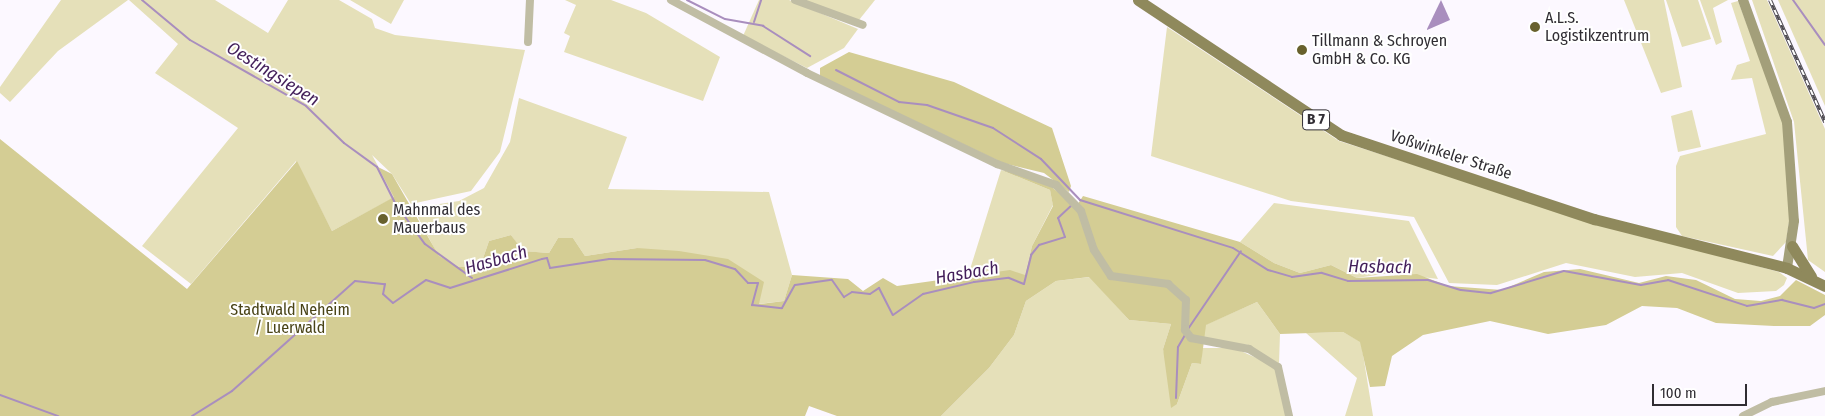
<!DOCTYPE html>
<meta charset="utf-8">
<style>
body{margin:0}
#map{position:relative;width:1825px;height:416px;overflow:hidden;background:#fcf8ff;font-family:"Fira Sans Condensed",sans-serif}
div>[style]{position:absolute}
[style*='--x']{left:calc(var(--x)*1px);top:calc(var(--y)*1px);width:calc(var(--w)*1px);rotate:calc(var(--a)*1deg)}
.green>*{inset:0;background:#e5e0b9}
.forest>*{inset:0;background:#d4cd94}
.water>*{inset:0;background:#a98ebe}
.stream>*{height:2px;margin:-1px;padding:0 1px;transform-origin:1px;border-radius:1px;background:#a98ebe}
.minor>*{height:8px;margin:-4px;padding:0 4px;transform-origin:4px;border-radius:4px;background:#c0bda4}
.secondary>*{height:10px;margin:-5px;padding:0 5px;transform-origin:5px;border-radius:5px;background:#a39f7a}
.primary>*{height:11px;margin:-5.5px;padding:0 5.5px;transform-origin:5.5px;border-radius:5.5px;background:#8f895c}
.rail>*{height:4px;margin-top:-2px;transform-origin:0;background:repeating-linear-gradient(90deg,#fff 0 5.5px,#4e4b51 0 11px);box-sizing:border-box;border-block:1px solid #4e4b51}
.dots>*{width:14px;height:14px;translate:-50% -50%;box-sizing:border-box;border:2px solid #fff;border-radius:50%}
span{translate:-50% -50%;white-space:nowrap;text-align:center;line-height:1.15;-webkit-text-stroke:4px #fff;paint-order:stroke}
.shield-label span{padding:1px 4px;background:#fff;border:1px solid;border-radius:4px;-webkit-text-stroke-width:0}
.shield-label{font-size:15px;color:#302d33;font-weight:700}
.poi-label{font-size:16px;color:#302d33}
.left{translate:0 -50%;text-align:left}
.street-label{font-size:16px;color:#302d33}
.park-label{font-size:16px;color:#494317}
.water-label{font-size:18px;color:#431f5a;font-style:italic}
.scale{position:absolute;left:1652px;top:384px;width:95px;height:22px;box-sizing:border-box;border:2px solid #302d33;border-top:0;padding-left:6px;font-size:15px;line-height:18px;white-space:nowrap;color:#302d33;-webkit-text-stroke:4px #fff;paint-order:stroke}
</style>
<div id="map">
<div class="green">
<div style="clip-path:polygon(61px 0,128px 0,58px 51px,10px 102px,0 93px,0 87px)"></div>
<div style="clip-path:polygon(129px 0,215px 0,268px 33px,288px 0,339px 0,372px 19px,375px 28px,395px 35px,525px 50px,500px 152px,471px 191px,411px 204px,392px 174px,372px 155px,395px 197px,332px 231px,296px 161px,191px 284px,142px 246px,238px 128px,155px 73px,178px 44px)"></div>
<div style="clip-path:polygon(350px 0,404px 0,391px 24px)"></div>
<div style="clip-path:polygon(565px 0,611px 0,646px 13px,720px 57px,703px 101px,564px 52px,570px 36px,564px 33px,576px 5px)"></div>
<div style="clip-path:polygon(759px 0,789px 0,858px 29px,844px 48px,807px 68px,743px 36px)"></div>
<div style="clip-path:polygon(803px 0,875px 0,859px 20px)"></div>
<div style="clip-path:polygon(1624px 0,1664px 0,1682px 87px,1661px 93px)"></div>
<div style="clip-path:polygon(1666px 0,1698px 0,1711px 39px,1682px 47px)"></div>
<div style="clip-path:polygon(1700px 0,1728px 0,1713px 8px,1722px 42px,1716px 45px)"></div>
<div style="clip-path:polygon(1752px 0,1767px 0,1825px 129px,1825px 272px,1808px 260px,1794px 122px)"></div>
<div style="clip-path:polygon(1778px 0,1825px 0,1825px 106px)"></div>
<div style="clip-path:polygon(1738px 1px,1783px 120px,1791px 209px,1786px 242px,1773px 256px,1682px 236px,1676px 227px,1676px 166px,1680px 156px,1766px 134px,1752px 78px,1731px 80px,1737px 65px,1750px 61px,1731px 3px)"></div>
<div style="clip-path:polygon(1167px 27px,1339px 141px,1597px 223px,1779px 272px,1787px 278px,1784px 285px,1776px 291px,1738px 293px,1682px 273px,1635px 277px,1566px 263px,1497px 285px,1449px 283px,1414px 217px,1291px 201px,1151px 156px)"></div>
<div style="clip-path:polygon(519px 98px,627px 137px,608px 189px,769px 192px,792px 275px,784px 301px,758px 304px,637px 248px,585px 256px,573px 238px,558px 238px,549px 253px,522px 251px,511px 235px,489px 241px,480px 267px,459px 267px,439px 257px,413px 208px,459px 201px,484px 188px,510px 142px)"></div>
<div style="clip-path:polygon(1692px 110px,1701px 147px,1678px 152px,1671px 116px)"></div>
<div style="clip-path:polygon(1001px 170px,1050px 190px,1053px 205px,1032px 246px,1025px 275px,967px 279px)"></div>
<div style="clip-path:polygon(1274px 203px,1409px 221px,1438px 279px,1389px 273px,1357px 278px,1331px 265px,1300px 273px,1274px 263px,1240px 242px)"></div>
<div style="clip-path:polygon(1090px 277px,1129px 320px,1171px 324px,1163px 349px,1177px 404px,1192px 363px,1201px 364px,1202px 348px,1234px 348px,1270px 364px,1281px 376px,1287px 416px,941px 416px,989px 368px,1014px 335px,1026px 301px,1056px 281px)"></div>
<div style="clip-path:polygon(1257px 302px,1280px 334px,1279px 364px,1248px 345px,1203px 341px,1205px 325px)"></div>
<div style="clip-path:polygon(1343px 332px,1361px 342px,1373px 416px,1345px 416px,1357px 378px,1306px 333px)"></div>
</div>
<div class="forest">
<div style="clip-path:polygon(849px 52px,954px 82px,1052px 128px,1071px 186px,1069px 192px,1044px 173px,1003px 163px,820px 76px,820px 68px)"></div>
<div style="clip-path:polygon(0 139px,187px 289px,297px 161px,332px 231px,394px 197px,378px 167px,392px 174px,439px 256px,459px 267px,480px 267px,489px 241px,511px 235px,523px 251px,549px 253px,558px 238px,573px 238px,585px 256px,637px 248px,679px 251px,728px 259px,764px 282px,759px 304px,784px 301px,792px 275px,848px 279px,863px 291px,883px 278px,897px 286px,1010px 270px,1025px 275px,1032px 246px,1053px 206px,1050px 190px,1001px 170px,1042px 179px,1076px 207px,1083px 196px,1240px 242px,1274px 263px,1300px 273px,1331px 265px,1357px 278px,1417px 274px,1448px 286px,1502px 290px,1544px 272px,1580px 269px,1639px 283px,1666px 276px,1696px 280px,1735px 299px,1761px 301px,1780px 296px,1796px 280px,1825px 295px,1825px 315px,1810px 326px,1774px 326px,1716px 323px,1677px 308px,1642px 306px,1606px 325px,1548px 334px,1490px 321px,1423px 335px,1392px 356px,1385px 386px,1370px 387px,1360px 342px,1343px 332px,1280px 334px,1257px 302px,1206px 325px,1201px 364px,1192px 363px,1177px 404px,1171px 408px,1163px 349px,1171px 324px,1129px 320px,1089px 277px,1056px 281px,1026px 301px,1014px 335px,989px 368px,941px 416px,837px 416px,809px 406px,805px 416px,0 416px)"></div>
</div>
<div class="water">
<div style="clip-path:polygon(1441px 0,1450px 20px,1427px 30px,1427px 29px)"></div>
</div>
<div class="stream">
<div style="--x:142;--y:0;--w:62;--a:39.8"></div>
<div style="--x:190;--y:40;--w:133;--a:29.6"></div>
<div style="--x:306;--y:106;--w:53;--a:44.2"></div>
<div style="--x:344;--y:143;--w:41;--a:36"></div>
<div style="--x:377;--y:167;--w:42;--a:63.4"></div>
<div style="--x:687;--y:0;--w:42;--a:26.6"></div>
<div style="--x:725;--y:19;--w:39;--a:10"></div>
<div style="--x:763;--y:26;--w:56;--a:32.6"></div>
<div style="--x:1793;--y:0;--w:55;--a:54.6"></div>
<div style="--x:754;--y:22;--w:23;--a:-72"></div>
<div style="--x:836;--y:70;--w:71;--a:26.9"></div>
<div style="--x:899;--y:102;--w:28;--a:6"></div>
<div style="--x:927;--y:105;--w:70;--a:19.2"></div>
<div style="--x:993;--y:128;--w:57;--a:32.9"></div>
<div style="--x:1041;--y:159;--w:57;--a:46.4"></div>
<div style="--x:1080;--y:200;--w:160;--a:17.4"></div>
<div style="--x:1233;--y:248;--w:41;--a:32.2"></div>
<div style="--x:1268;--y:270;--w:25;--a:16"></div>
<div style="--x:1292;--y:277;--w:30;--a:-8"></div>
<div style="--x:1322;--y:273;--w:27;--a:17"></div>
<div style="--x:1348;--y:281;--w:80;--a:-0.7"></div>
<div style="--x:1428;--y:280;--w:34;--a:17"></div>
<div style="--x:1461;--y:290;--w:30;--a:6"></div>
<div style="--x:1491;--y:293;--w:76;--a:-16.8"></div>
<div style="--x:1564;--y:271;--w:78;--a:10.3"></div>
<div style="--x:1641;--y:285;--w:27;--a:-10"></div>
<div style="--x:1668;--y:280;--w:83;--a:18.2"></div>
<div style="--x:1747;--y:306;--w:36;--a:-10"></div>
<div style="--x:1782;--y:300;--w:33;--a:14"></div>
<div style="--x:1814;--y:308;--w:12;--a:-20"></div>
<div style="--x:403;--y:214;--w:37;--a:54"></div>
<div style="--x:425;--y:244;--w:58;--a:35.9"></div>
<div style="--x:1188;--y:329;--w:94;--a:-55.8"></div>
<div style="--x:0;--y:395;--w:62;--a:19.9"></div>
<div style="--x:1176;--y:398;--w:51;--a:-87.8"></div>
<div style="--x:1178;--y:347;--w:14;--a:-60"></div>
<div style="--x:192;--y:416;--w:47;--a:-32"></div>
<div style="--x:232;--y:391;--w:165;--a:-41.8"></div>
<div style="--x:355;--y:281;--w:30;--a:6"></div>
<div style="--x:385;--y:284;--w:10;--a:101"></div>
<div style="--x:383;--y:294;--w:13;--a:42"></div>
<div style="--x:393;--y:303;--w:40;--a:-34.9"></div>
<div style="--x:426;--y:280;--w:25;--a:18"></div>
<div style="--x:450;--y:288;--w:96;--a:-17.5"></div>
<div style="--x:542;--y:259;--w:5;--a:-11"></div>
<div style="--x:547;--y:258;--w:10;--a:73"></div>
<div style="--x:550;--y:268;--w:60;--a:-8.7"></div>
<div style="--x:609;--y:259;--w:96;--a:0.6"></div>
<div style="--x:705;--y:260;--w:31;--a:17"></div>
<div style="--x:735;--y:269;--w:19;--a:47"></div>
<div style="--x:748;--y:283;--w:10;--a:0"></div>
<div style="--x:758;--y:283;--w:23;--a:105"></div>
<div style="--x:752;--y:305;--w:30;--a:6"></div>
<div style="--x:782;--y:308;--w:26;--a:-61"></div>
<div style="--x:795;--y:285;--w:37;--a:-8"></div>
<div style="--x:832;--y:280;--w:21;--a:55"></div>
<div style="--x:844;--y:297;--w:9;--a:-32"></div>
<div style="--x:852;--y:292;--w:18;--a:6"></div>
<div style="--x:870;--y:294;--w:11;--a:-34"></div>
<div style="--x:879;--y:288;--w:30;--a:63"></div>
<div style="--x:893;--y:315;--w:37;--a:-35"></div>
<div style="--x:923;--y:294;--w:52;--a:-13.2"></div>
<div style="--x:974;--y:282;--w:35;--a:-7"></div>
<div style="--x:1009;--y:278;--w:16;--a:22"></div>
<div style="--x:1024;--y:284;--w:30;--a:-76"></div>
<div style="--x:1031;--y:255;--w:13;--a:-51"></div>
<div style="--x:1039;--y:245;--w:27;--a:-17"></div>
<div style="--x:1065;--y:237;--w:20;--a:-110"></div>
<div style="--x:1058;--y:218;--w:19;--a:-43"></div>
</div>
<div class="minor">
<div style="--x:671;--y:0;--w:154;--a:28.2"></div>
<div style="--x:807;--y:73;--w:211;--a:25.6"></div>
<div style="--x:997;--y:164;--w:63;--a:19.6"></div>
<div style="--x:1056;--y:185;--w:36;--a:46"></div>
<div style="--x:1081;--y:211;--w:41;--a:71.6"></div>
<div style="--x:1094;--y:250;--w:31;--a:57"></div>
<div style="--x:1111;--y:276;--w:58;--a:8"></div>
<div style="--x:1168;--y:284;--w:24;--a:42"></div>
<div style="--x:1186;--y:300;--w:30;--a:92"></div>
<div style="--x:1185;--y:330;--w:10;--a:53"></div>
<div style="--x:1191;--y:338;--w:59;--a:10.7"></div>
<div style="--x:1249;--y:349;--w:34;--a:32"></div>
<div style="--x:1278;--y:367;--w:50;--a:77.3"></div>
<div style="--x:795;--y:0;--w:72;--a:20.2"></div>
<div style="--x:528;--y:42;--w:42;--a:-87.3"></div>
<div style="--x:1743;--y:416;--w:32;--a:-26"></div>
<div style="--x:1772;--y:402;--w:54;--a:-11.7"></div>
</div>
<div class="secondary">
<div style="--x:1743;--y:0;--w:130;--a:70.2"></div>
<div style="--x:1787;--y:122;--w:99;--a:86"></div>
<div style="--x:1794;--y:221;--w:48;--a:98.5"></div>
</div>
<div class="primary">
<div style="--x:1138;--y:0;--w:244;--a:33.6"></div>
<div style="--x:1341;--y:135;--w:267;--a:18.4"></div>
<div style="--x:1594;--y:219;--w:199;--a:14.2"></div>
<div style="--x:1787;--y:268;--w:42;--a:25.3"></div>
<div style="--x:1792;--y:246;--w:36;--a:58"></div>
</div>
<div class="rail">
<div style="--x:1770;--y:0;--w:134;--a:65.7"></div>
</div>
<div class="dots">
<div style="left:1535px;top:27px;background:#68612d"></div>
<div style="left:1302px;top:50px;background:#68612d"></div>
<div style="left:383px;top:219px;background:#68612d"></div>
</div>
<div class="shield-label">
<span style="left:1316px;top:120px">B 7</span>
</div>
<div class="poi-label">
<span class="left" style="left:1545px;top:27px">A.L.S.<br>Logistikzentrum</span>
<span class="left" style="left:1312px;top:50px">Tillmann &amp; Schroyen<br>GmbH &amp; Co. KG</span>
<span class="left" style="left:393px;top:219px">Mahnmal des<br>Mauerbaus</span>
</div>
<div class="street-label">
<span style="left:1451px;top:155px;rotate:18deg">Voßwinkeler Straße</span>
</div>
<div class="park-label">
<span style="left:290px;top:319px">Stadtwald Neheim<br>/ Luerwald</span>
</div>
<div class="water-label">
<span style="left:273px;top:74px;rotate:32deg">Oestingsiepen</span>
<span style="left:496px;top:260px;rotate:-16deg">Hasbach</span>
<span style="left:1380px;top:267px;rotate:1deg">Hasbach</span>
<span style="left:967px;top:273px;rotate:-10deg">Hasbach</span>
</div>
<div class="scale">100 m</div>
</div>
